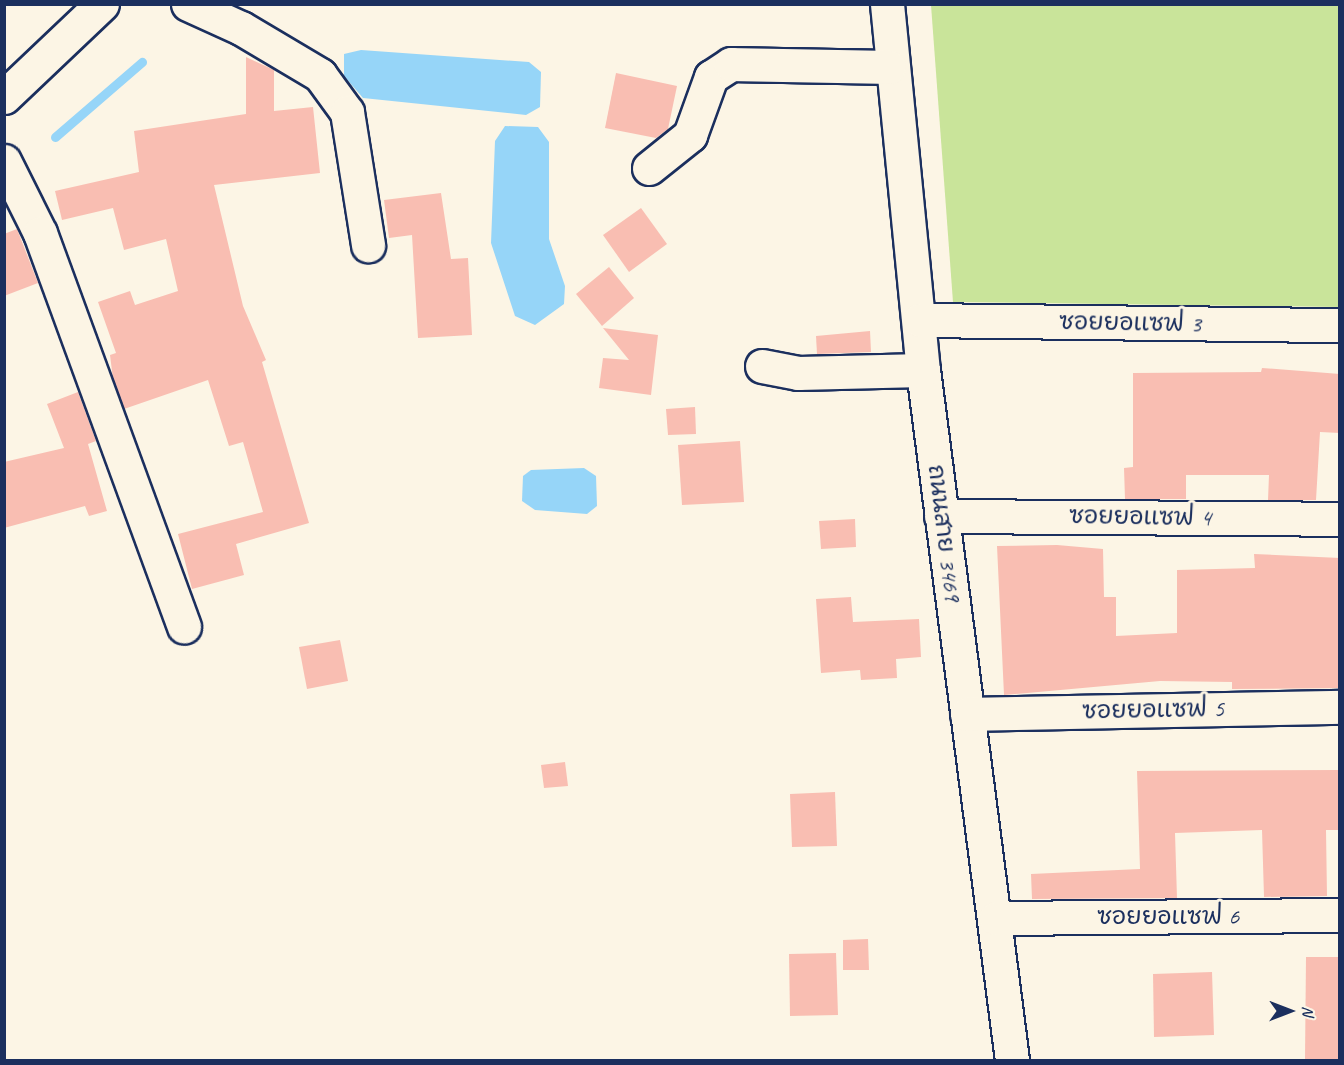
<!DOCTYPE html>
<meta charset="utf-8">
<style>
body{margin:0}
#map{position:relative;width:1344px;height:1065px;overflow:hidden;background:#fcf5e5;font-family:Caveat,"Playpen Sans Thai",sans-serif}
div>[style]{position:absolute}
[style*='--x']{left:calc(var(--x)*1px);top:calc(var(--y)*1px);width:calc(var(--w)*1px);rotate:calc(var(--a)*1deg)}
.green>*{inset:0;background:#c9e49a}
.water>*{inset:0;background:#96d5f8}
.stream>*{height:9px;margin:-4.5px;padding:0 4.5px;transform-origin:4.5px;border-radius:4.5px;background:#96d5f8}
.building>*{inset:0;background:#f9beb2}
.roads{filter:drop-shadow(2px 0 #1b2f5e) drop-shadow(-2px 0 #1b2f5e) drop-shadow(0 2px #1b2f5e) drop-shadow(0 -2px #1b2f5e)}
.minor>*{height:33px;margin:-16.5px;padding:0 16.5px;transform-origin:16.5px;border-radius:16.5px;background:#fcf5e5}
span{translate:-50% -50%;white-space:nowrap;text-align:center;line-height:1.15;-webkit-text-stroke:6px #fcf5e5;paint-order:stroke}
.street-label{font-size:24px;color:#1b2f5e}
.frame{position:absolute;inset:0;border:6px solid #1b2f5e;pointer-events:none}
.north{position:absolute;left:1260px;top:981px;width:60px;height:60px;-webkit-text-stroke:4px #fcf5e5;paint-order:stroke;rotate:90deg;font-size:16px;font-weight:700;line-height:24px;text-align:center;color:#1b2f5e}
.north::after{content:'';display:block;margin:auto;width:21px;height:27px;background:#1b2f5e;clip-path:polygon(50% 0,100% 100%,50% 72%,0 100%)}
</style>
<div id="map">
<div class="green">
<div style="clip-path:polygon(931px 5px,1339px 5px,1339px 307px,953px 302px)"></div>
</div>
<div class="water">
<div style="clip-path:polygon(361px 50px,529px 62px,541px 72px,540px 107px,526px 115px,363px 98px,344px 76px,344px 54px)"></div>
<div style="clip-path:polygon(505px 126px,538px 127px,549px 142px,549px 239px,565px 286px,564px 304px,535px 325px,515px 316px,491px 243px,495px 141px)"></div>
<div style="clip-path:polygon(584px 468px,596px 476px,597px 506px,587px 514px,535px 510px,522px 501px,523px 476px,531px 470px)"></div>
</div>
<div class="stream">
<div style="--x:55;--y:137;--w:115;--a:-40.8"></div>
</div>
<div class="building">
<div style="clip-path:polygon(246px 57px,274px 70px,274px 111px,313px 107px,320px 173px,214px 185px,243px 306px,266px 360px,262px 362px,309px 523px,236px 544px,244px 575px,192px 589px,178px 534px,263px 512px,243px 442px,229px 446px,208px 380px,124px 409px,113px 379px,110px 355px,116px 353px,98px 302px,130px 291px,135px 305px,178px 291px,166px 239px,124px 250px,113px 208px,62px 220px,55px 191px,139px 172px,134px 131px,246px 114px)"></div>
<div style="clip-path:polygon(616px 73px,677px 86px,668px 129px,656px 138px,605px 128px)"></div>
<div style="clip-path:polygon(441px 193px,451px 259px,468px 258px,472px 335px,418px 338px,412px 235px,389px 238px,384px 200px)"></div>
<div style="clip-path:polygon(641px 208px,667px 244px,629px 272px,603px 235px)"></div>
<div style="clip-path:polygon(17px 229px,38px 283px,4px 296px,4px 234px)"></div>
<div style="clip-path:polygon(609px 267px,634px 298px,602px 326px,576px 294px)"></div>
<div style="clip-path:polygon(603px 328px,658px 335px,651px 395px,599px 388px,603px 358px,629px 360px)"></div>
<div style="clip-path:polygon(870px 331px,871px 352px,817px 354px,816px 336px)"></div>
<div style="clip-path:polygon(1262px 368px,1340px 374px,1340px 433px,1320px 432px,1316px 500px,1268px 500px,1269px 475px,1186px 475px,1186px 499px,1125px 499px,1124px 468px,1133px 467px,1133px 373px,1261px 372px)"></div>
<div style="clip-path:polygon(78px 392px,96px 441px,88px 444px,107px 511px,89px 516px,85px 506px,4px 528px,4px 462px,64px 448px,47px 404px)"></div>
<div style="clip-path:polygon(695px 407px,696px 434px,668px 435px,666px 409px)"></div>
<div style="clip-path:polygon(740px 441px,744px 502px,682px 505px,678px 445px)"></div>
<div style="clip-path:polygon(855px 519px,856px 547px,821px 549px,819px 521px)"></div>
<div style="clip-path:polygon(1057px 545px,1103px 549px,1104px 597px,1116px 597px,1116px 636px,1177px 633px,1177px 570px,1255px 568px,1254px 554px,1340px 558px,1340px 688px,1232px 689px,1232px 682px,1160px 681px,1004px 695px,997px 546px)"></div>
<div style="clip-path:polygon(851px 597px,853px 622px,919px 619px,921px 657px,896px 659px,897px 678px,861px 680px,860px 670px,821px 673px,816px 599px)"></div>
<div style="clip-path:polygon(340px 640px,348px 681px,307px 689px,299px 647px)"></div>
<div style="clip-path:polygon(565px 762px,568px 786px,544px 788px,541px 765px)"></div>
<div style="clip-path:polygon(1340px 770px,1340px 830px,1326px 830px,1327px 896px,1264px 897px,1262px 830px,1175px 833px,1177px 898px,1032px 899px,1031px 874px,1140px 869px,1137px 771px)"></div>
<div style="clip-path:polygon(835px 792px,837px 846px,792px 847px,790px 794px)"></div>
<div style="clip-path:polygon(868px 939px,869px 970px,843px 970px,843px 940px)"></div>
<div style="clip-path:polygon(836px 953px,838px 1015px,790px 1016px,789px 954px)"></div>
<div style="clip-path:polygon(1306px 957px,1340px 957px,1340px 1060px,1305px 1060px)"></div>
<div style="clip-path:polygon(1212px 972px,1214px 1035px,1154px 1037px,1153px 974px)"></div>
</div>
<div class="roads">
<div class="minor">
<div style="--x:188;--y:4;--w:58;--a:24.4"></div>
<div style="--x:241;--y:28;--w:92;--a:30.7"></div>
<div style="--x:320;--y:75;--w:46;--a:53.9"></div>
<div style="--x:347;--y:112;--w:135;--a:81"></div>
<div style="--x:887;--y:4;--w:368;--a:84.4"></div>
<div style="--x:923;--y:370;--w:696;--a:82.65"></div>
<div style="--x:4;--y:97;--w:135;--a:-43.5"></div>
<div style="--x:4;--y:161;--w:80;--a:63.4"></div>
<div style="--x:40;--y:233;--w:419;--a:69.9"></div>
<div style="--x:649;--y:168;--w:53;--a:-38.8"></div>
<div style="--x:690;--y:135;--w:62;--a:-70.1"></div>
<div style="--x:711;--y:77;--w:24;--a:-33"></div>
<div style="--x:731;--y:64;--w:158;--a:1.1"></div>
<div style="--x:920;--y:320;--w:420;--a:0.7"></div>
<div style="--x:762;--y:366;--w:37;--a:11"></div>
<div style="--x:798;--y:373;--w:125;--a:-1.4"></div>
<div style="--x:941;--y:516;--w:399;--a:0.4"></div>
<div style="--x:967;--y:714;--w:373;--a:-1.1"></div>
<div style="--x:996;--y:918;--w:344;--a:-0.5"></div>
</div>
</div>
<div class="street-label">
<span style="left:1130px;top:323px;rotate:1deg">ซอยยอแซฟ 3</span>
<span style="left:1140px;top:517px;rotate:1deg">ซอยยอแซฟ 4</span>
<span style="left:944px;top:533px;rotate:83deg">ถนนสาย 3469</span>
<span style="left:1153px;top:710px;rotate:-1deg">ซอยยอแซฟ 5</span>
<span style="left:1168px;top:917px">ซอยยอแซฟ 6</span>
</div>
<div class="frame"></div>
<div class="north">N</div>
</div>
